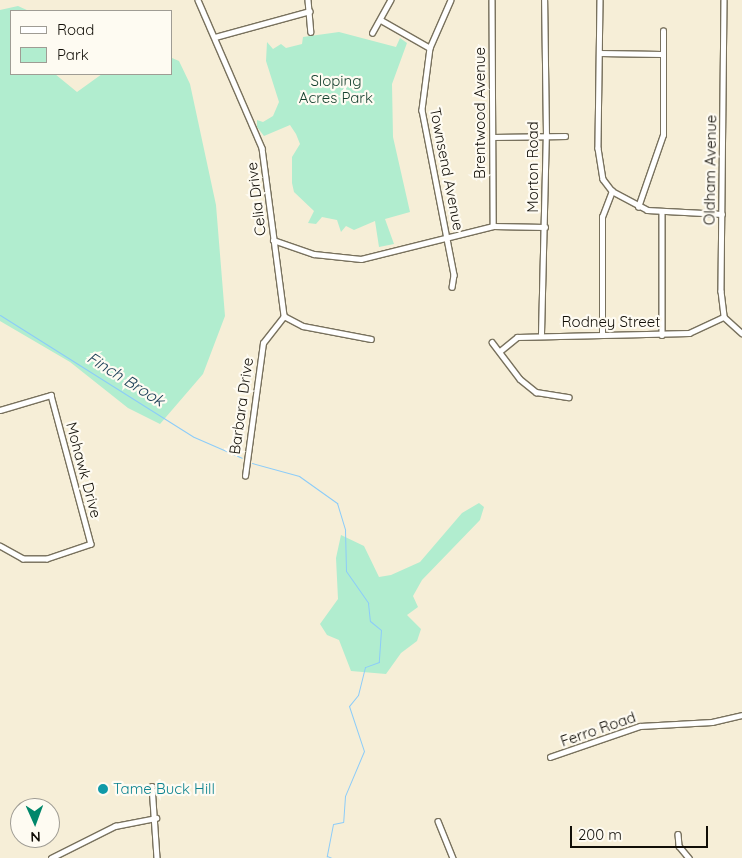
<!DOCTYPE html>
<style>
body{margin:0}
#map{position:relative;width:742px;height:858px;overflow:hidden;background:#f6eed7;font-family:Quicksand,sans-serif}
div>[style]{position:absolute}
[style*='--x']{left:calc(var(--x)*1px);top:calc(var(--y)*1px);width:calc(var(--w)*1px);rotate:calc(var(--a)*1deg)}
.green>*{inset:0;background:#b1edcf}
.stream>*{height:1px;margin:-0.5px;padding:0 0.5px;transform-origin:0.5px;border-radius:0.5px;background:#8cccf9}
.roads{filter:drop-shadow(1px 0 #78715d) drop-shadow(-1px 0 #78715d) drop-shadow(0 1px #78715d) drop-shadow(0 -1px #78715d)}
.minor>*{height:4.5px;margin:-2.25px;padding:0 2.25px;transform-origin:2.25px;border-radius:2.25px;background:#fff}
.dots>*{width:14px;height:14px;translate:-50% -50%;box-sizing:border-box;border:2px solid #fefbf2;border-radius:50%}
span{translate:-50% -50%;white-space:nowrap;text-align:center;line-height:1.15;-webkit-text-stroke:4.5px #fefbf2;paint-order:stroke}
.park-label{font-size:15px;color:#133e2c}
.street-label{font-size:15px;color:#110e07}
.culture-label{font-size:15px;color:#0d838f}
.left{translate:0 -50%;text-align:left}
.water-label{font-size:16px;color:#1d4058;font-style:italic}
.legend{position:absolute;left:10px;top:10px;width:162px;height:65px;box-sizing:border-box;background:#fefbf2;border:1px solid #9f9c94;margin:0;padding:6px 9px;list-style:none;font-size:15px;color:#110e07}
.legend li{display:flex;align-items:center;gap:10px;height:25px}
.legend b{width:25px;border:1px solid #9f9c94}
.north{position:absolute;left:10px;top:798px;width:50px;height:50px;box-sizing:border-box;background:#fefbf2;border:1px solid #9f9c94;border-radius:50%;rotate:178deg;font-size:14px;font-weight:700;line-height:20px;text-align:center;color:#110e07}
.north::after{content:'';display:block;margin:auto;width:18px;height:22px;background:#00876b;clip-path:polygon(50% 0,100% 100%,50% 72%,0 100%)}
.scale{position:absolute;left:570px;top:826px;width:138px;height:22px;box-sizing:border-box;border:2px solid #110e07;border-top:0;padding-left:6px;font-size:15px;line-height:18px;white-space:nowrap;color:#110e07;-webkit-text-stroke:4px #fefbf2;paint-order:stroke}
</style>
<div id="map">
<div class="green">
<div style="clip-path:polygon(18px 6px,29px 11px,11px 11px,11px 74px,55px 74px,77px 92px,102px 74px,171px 74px,171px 47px,172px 58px,179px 61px,190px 84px,216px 205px,225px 316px,203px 374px,160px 424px,128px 408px,70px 362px,0 321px,0 10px)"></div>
<div style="clip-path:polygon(339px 32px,396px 47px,400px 38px,407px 43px,392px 84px,393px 137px,410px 212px,385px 219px,394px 244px,379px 247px,375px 221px,354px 230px,346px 226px,341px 232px,337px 220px,322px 217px,316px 224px,308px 223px,314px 211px,294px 192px,292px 183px,292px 157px,300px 144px,296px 134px,290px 125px,264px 136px,257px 127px,257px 120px,263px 122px,273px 116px,279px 102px,266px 61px,267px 42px,273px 49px,281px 44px,286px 48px,302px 44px,303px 37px)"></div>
<div style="clip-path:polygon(479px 503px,484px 507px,480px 520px,422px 580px,413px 596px,418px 607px,407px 615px,421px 629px,417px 641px,401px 653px,386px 674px,351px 671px,339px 640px,327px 635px,320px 624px,338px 599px,336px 558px,341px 535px,364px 546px,379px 577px,391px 575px,420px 562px,462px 513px)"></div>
</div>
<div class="stream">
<div style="--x:0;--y:315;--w:229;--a:32.2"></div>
<div style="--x:194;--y:437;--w:52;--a:23.6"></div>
<div style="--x:252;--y:463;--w:49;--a:15.5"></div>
<div style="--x:299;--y:476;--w:47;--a:35.4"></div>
<div style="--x:337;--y:503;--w:28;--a:73"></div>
<div style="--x:345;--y:530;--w:41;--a:88.6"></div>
<div style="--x:346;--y:571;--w:39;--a:55"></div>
<div style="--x:368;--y:603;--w:18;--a:84"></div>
<div style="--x:370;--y:621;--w:14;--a:39"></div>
<div style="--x:381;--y:630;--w:32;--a:94"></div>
<div style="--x:379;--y:662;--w:15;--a:160"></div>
<div style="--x:365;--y:667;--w:29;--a:104"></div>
<div style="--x:358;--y:695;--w:14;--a:129"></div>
<div style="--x:349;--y:706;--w:47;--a:71.6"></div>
<div style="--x:364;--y:751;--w:49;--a:112.9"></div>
<div style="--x:345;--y:796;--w:26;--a:94"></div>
<div style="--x:343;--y:822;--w:10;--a:169"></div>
<div style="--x:333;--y:824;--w:33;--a:101"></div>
<div style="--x:327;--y:856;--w:5;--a:22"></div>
</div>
<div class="roads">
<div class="minor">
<div style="--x:198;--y:0;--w:161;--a:66.6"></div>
<div style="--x:262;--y:148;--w:169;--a:82.5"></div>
<div style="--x:284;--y:316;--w:21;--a:28"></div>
<div style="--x:303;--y:326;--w:69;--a:10.8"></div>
<div style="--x:308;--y:0;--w:32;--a:85"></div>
<div style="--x:451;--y:0;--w:52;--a:113.6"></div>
<div style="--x:430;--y:48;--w:63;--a:97.4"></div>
<div style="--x:422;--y:110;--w:168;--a:79"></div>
<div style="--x:454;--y:275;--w:12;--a:99"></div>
<div style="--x:492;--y:0;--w:226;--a:89.7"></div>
<div style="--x:600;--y:0;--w:148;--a:90.8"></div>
<div style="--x:598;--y:148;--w:31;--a:81"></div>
<div style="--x:603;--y:179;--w:15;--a:53"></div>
<div style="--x:612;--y:191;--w:40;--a:28"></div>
<div style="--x:647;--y:210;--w:75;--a:3.1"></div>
<div style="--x:724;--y:0;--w:291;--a:90.6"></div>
<div style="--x:721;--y:291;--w:26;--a:83"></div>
<div style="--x:724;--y:317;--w:24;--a:42"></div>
<div style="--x:381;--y:20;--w:56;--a:29.7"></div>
<div style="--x:372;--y:33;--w:38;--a:-61"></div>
<div style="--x:215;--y:37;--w:98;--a:-15.3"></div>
<div style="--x:600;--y:53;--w:61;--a:0.9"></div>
<div style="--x:494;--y:137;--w:71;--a:-0.8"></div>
<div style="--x:638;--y:207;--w:76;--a:-70.9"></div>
<div style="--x:663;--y:135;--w:104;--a:-90"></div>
<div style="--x:662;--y:213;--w:122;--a:90"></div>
<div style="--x:273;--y:240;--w:43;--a:18.9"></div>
<div style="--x:314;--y:254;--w:47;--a:6.1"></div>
<div style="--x:361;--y:259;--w:136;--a:-14"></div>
<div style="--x:493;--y:226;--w:52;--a:1.1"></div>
<div style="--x:541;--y:334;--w:198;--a:-88.6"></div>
<div style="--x:546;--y:136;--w:136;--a:-90.8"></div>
<div style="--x:602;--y:335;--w:118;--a:-90"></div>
<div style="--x:602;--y:217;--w:28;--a:-69"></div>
<div style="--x:492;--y:342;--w:46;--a:52.9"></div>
<div style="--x:520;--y:379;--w:21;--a:39"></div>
<div style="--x:536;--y:392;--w:33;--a:9"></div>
<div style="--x:500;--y:351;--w:22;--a:-39"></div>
<div style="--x:517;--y:337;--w:172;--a:-1.3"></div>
<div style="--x:689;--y:333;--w:38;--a:-25"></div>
<div style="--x:0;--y:410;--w:53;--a:-16.4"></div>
<div style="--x:51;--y:395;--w:154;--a:75"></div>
<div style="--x:91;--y:544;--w:46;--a:161.2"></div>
<div style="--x:47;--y:559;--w:24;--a:180"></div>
<div style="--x:23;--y:559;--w:26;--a:-151"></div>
<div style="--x:245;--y:476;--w:134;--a:-82.3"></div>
<div style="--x:263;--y:343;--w:34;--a:-52"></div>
<div style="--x:550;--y:757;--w:95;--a:-19"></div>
<div style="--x:640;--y:726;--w:72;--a:-3.2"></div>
<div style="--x:712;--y:722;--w:31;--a:-13"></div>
<div style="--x:152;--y:786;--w:72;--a:86"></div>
<div style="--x:438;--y:821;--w:40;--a:68"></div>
<div style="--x:678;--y:834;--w:12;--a:85"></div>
<div style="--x:679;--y:846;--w:16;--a:50"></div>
<div style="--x:51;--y:858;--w:72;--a:-26.6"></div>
<div style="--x:115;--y:826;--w:42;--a:-11"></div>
</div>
</div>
<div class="dots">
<div style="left:103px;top:789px;background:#0f9aa8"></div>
</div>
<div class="park-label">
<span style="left:336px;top:89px">Sloping<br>Acres Park</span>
</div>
<div class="street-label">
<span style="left:480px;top:113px;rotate:-90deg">Brentwood Avenue</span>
<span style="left:533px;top:167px;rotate:-90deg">Morton Road</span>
<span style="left:447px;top:169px;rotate:79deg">Townsend Avenue</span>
<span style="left:710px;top:170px;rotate:-89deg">Oldham Avenue</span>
<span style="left:256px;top:199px;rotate:-97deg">Celia Drive</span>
<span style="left:611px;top:322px">Rodney Street</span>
<span style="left:241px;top:406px;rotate:-82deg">Barbara Drive</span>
<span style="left:84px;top:470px;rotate:75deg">Mohawk Drive</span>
<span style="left:598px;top:729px;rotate:-19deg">Ferro Road</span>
</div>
<div class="culture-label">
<span class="left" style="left:113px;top:789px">Tame Buck Hill</span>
</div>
<div class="water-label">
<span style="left:126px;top:379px;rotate:32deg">Finch Brook</span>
</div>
<ul class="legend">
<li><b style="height:6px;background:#fff"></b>Road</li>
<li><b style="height:14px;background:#b1edcf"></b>Park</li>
</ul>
<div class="north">N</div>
<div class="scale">200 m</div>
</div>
